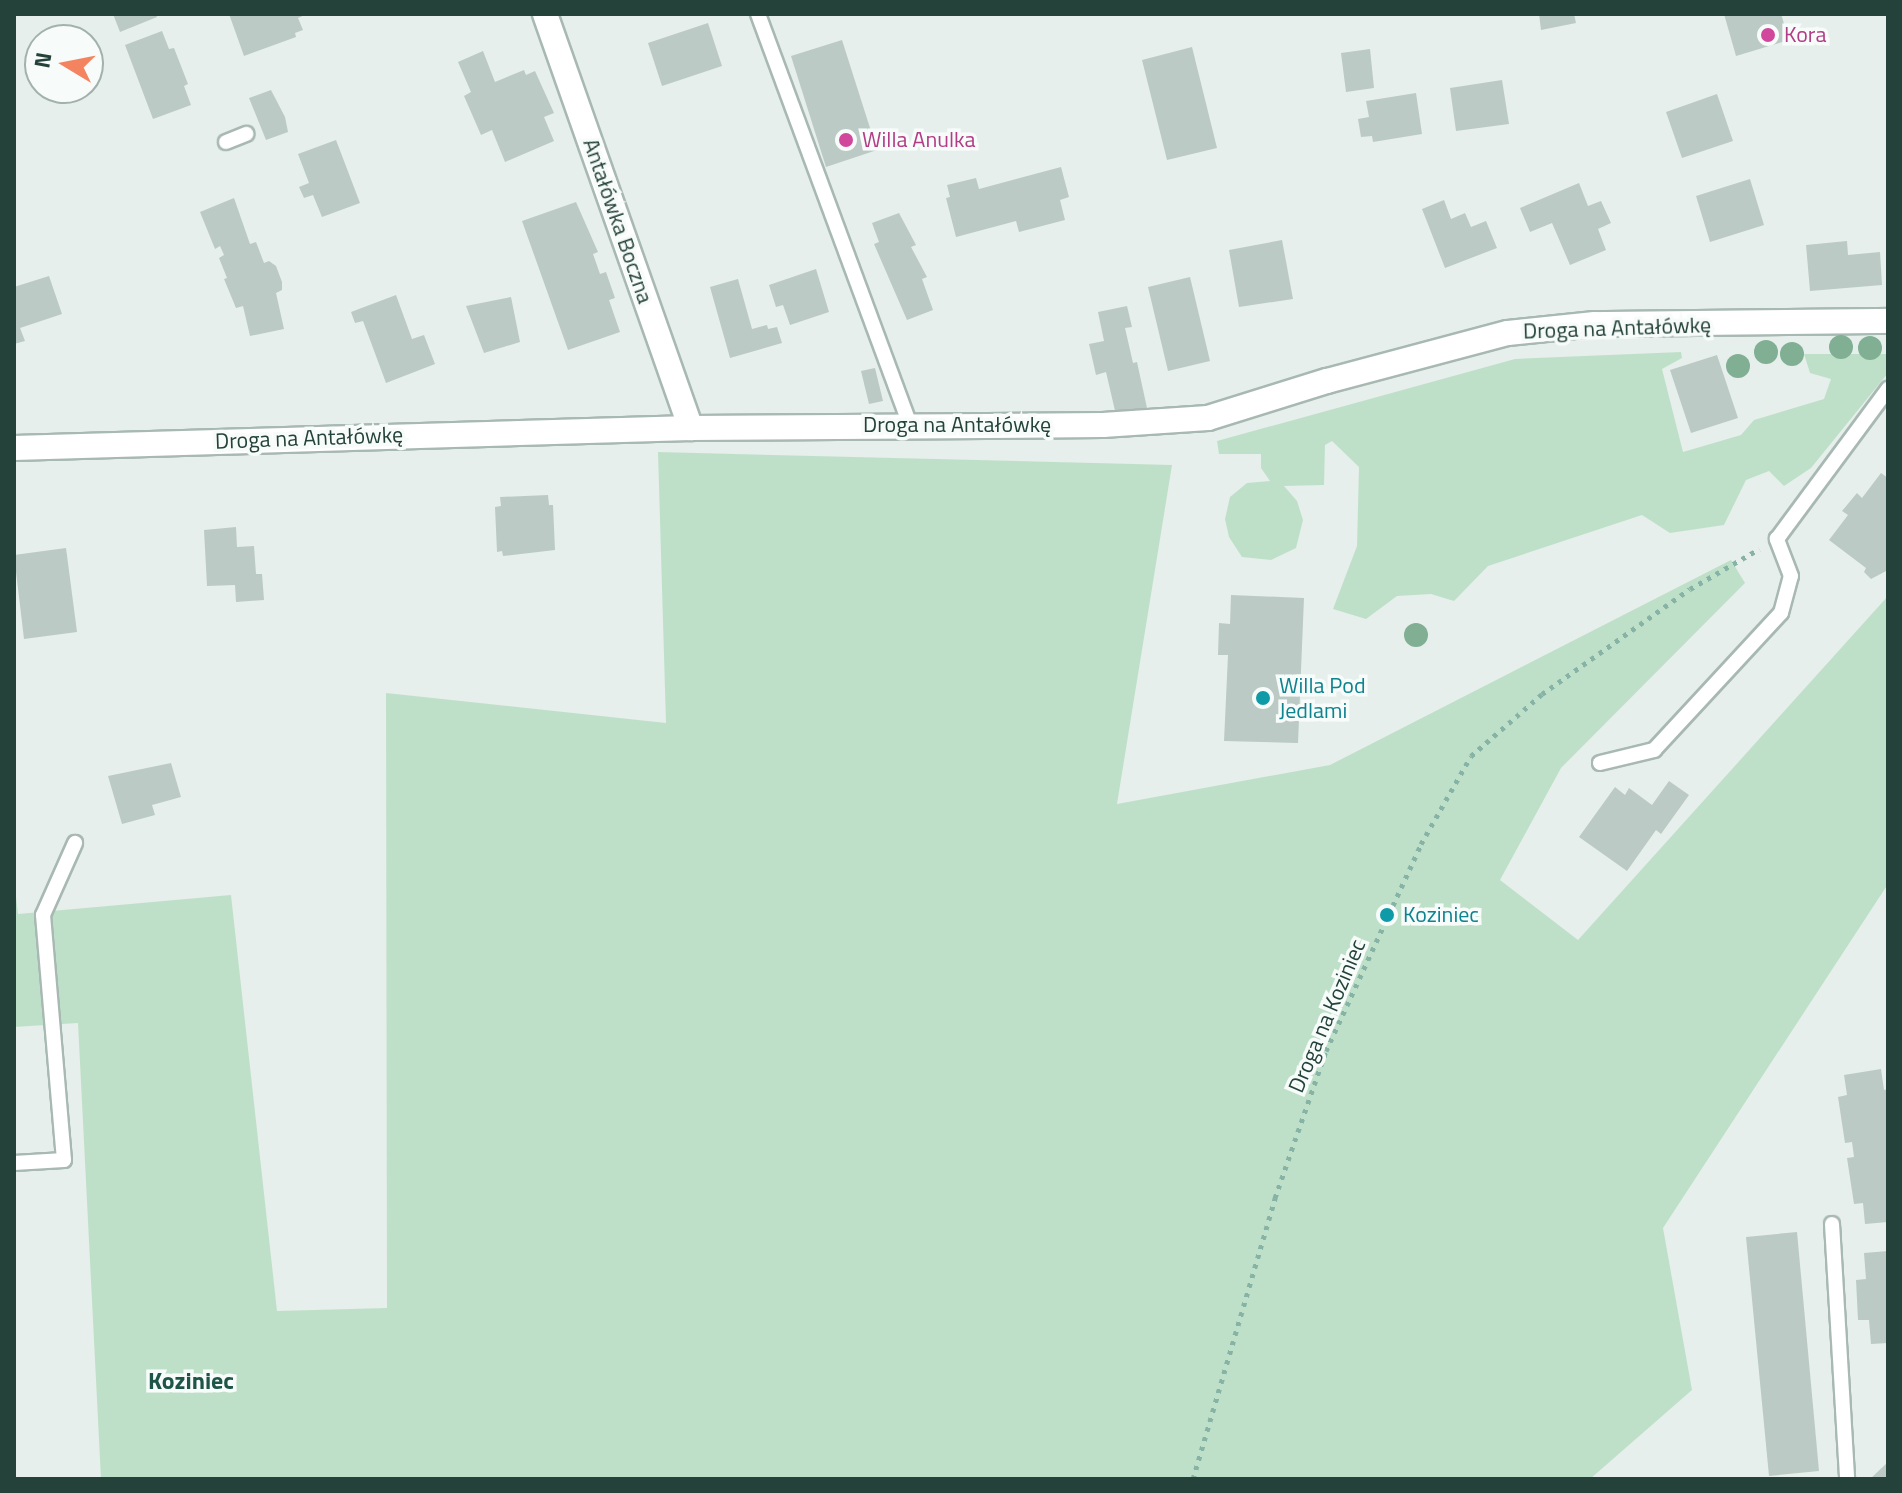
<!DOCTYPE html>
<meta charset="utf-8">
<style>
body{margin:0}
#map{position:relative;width:1902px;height:1493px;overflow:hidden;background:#e6efeb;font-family:"Titillium Web",sans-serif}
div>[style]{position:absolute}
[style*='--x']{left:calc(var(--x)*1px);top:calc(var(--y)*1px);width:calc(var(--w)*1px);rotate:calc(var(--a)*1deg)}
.green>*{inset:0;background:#bfe0c8}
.building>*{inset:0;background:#bbcac4}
.path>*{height:5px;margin-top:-2.5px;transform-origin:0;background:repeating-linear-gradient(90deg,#86b3a5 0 4px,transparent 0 10px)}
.roads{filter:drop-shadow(2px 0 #a8b8b2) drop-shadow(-2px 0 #a8b8b2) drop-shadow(0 2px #a8b8b2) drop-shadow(0 -2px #a8b8b2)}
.service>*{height:14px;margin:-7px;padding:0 7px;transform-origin:7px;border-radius:7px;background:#fff}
.minor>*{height:24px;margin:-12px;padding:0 12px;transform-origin:12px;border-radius:12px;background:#fff}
.trees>*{width:24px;height:24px;margin:-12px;border-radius:50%;background:#80af93}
.dots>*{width:22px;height:22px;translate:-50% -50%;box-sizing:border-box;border:4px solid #f7fbf9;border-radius:50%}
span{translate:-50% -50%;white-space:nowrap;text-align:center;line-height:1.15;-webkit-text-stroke:7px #f7fbf9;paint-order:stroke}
.hotel-label{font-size:22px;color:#b23c85}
.left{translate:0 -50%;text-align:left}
.street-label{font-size:22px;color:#24423a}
.culture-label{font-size:22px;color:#0d838f}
.neighbourhood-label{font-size:24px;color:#1f5548;font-weight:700}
.frame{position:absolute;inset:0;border:16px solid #24423a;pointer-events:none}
.north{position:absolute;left:24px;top:24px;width:80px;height:80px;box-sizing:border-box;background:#f7fbf9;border:2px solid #a3b1ad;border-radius:50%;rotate:280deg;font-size:22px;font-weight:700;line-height:32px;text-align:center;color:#24423a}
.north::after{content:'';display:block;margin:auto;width:28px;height:36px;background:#f4845f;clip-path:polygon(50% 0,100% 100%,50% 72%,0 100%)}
</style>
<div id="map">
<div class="green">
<div style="clip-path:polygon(1681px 352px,1682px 358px,1662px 369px,1683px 452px,1741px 435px,1754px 420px,1824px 399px,1831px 379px,1810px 373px,1804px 354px,1888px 354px,1888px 373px,1811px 468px,1784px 486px,1769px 471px,1746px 480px,1724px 525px,1670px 533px,1642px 515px,1488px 566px,1454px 601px,1431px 594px,1397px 596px,1366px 619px,1333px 609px,1357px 546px,1359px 467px,1332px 441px,1325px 445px,1324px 485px,1284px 486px,1297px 501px,1303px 520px,1296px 548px,1271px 560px,1242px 557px,1229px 537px,1225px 519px,1230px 497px,1247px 483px,1270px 481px,1261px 468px,1261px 454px,1219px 454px,1217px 441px,1515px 359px)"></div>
<div style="clip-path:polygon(658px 452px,1172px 465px,1117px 804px,1330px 765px,1731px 560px,1745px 583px,1561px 768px,1500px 880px,1578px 940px,1888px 596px,1888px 884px,1663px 1228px,1692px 1390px,1590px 1479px,101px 1479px,78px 1023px,14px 1027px,14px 879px,18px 914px,231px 895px,277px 1311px,387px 1308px,386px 693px,666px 723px)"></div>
</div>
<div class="building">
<div style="clip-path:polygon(113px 14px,156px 14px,157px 17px,120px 32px)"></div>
<div style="clip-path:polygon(229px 14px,307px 14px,298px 18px,303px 30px,295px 33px,296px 37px,244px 56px)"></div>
<div style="clip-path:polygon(1539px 14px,1574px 14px,1576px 23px,1541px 30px)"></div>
<div style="clip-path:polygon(1724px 14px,1781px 14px,1789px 40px,1736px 56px)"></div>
<div style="clip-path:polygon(708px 23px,722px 66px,662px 86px,648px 43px)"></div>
<div style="clip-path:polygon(162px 31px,169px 49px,174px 48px,188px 84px,184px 86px,191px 105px,153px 119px,125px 45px)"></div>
<div style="clip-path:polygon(842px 40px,877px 150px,826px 167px,791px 56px)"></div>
<div style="clip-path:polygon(1192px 47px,1217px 148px,1167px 160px,1142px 60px)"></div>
<div style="clip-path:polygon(1370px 49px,1374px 88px,1346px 92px,1341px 53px)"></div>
<div style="clip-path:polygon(483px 51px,495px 82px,524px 70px,526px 75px,535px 71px,554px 113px,544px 117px,554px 141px,505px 162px,492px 130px,481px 135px,464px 96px,471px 92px,458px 62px)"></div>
<div style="clip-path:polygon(1502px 80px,1509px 124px,1456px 131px,1450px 88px)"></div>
<div style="clip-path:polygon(271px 90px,285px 117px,288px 132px,266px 140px,249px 98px)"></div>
<div style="clip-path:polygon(1416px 93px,1422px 134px,1373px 142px,1372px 136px,1361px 137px,1358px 119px,1369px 117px,1366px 101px)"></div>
<div style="clip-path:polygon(1717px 94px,1733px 141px,1682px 158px,1666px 112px)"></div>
<div style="clip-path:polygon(336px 140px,360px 203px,322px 217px,313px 195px,304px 198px,299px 187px,309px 183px,298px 154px)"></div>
<div style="clip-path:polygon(1061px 167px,1069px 197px,1060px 200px,1065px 220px,1019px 232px,1016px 221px,956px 237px,946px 198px,950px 197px,947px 185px,976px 178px,979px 189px)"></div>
<div style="clip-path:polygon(1750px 179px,1764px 225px,1710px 242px,1696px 196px)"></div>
<div style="clip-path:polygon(1579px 183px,1588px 206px,1601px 201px,1611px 223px,1598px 229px,1606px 250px,1570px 265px,1552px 223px,1530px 232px,1520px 208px)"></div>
<div style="clip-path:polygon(234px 198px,250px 244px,256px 242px,264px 263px,269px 261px,276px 266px,282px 282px,282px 290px,276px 293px,284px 329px,250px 336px,243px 306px,236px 308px,224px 279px,227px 278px,219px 258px,224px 255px,220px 246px,215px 249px,200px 212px)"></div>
<div style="clip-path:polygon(1444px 200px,1451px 219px,1465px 213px,1471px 227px,1486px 221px,1497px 248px,1445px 268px,1422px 209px)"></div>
<div style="clip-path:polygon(576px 202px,598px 252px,593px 254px,600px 274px,606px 272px,615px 298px,609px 300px,620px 332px,568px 350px,522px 221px)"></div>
<div style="clip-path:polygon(899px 213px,916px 245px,911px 247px,927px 277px,922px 279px,933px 310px,907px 320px,874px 244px,879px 242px,872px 223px)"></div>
<div style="clip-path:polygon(1282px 240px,1293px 299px,1239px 307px,1229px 250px)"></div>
<div style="clip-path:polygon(1847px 241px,1848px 255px,1880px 252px,1882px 285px,1810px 291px,1806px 245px)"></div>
<div style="clip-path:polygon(816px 269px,829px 312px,790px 325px,783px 305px,776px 307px,769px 285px)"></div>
<div style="clip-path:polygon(49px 276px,62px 314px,20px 328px,25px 341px,14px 344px,14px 287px)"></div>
<div style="clip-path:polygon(1190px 277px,1210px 361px,1168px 371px,1148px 287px)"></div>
<div style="clip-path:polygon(738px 279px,752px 329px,767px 325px,768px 329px,777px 327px,782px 343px,730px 358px,710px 287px)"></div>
<div style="clip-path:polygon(396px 295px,412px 339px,424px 335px,435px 364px,386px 383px,363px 321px,355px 323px,351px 312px)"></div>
<div style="clip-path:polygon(511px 297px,520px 342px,484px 353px,466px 306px)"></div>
<div style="clip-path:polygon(1127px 306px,1132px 327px,1125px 328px,1133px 363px,1137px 362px,1147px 408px,1116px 415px,1106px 372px,1096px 375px,1089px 344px,1104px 341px,1098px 312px)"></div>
<div style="clip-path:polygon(1717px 355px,1738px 418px,1691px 433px,1670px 370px)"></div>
<div style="clip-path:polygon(875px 368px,883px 401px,869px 404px,861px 371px)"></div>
<div style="clip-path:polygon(1881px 473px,1888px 478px,1888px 570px,1871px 579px,1864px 572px,1866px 568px,1829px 540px,1848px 515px,1842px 511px,1857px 493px,1862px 498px)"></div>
<div style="clip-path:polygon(548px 495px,549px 505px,553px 505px,555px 550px,503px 556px,502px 551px,497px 552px,495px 507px,501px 506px,500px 497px)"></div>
<div style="clip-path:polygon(236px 527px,237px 547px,254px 546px,256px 574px,262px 574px,264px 600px,236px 602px,235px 585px,207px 586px,204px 530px)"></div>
<div style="clip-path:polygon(66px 548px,77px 632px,24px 639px,14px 555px)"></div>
<div style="clip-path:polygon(1231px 595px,1304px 598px,1298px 743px,1224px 741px,1228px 655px,1218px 655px,1219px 623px,1230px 624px)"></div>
<div style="clip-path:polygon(171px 763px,181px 797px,152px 805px,155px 815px,122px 824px,108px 776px)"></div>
<div style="clip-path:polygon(1669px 781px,1689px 795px,1661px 834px,1656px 830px,1627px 871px,1579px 837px,1615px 787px,1625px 795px,1629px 788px,1652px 805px)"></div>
<div style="clip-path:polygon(1881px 1069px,1884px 1090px,1888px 1089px,1888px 1222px,1865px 1224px,1863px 1203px,1854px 1204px,1847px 1158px,1854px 1157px,1852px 1142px,1845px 1143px,1838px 1097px,1847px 1095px,1844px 1075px)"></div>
<div style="clip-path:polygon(1797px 1232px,1819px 1471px,1769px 1476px,1746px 1237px)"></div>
<div style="clip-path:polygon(1888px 1251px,1888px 1343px,1871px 1344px,1869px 1320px,1858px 1320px,1856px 1280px,1866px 1279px,1864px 1253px)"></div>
<div style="clip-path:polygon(1888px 1462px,1888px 1479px,1870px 1479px)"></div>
</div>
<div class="path">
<div style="--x:1193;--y:1479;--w:293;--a:-73.7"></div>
<div style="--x:1275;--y:1198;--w:156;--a:-70.9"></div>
<div style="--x:1326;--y:1051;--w:228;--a:-65.3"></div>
<div style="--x:1421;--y:844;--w:101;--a:-60.4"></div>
<div style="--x:1471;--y:756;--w:94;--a:-41.1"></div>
<div style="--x:1542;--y:694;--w:181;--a:-35.4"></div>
<div style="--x:1690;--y:589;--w:80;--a:-30.1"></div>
</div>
<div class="roads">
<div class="service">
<div style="--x:758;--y:14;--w:438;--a:69.7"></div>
<div style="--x:226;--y:142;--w:22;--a:-22"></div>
<div style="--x:1600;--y:763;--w:56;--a:-13.5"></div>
<div style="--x:1654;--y:750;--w:187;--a:-47.2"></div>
<div style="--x:1781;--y:613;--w:38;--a:-75"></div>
<div style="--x:1791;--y:576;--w:40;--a:-111"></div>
<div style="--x:1777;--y:539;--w:187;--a:-53.5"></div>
<div style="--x:14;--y:1163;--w:50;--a:-3.4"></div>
<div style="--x:64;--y:1160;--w:246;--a:-94.9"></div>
<div style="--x:43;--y:915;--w:79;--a:-66"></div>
<div style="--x:1832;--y:1224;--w:255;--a:86.6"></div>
</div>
<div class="minor">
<div style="--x:545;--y:14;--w:439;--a:70.6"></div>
<div style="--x:14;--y:448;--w:677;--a:-1.69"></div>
<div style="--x:691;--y:428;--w:412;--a:-0.4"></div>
<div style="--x:1103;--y:425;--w:105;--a:-3.8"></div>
<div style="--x:1208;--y:418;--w:125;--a:-17.3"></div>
<div style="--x:1327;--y:381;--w:187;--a:-14.9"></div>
<div style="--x:1508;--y:333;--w:87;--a:-5.9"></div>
<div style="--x:1595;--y:324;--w:293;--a:-0.6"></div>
</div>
</div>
<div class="trees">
<div style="left:1841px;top:347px"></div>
<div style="left:1870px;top:348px"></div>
<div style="left:1766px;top:352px"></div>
<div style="left:1792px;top:354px"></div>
<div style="left:1738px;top:366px"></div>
<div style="left:1416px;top:635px"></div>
</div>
<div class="dots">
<div style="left:1768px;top:35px;background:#d1479c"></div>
<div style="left:846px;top:140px;background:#d1479c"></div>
<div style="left:1263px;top:698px;background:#0f9aa8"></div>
<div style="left:1387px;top:915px;background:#0f9aa8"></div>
</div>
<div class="hotel-label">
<span class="left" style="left:1784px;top:35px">Kora</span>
<span class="left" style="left:862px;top:140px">Willa Anulka</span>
</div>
<div class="street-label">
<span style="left:618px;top:221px;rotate:71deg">Antałówka Boczna</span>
<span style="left:1617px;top:328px;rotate:-2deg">Droga na Antałówkę</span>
<span style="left:957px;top:425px">Droga na Antałówkę</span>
<span style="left:309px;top:438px;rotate:-2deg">Droga na Antałówkę</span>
<span style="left:1327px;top:1016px;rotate:-67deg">Droga na Koziniec</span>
</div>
<div class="culture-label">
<span class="left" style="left:1279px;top:698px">Willa Pod<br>Jedlami</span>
<span class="left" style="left:1403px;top:915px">Koziniec</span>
</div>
<div class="neighbourhood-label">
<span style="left:191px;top:1381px">Koziniec</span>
</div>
<div class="frame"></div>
<div class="north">N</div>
</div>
